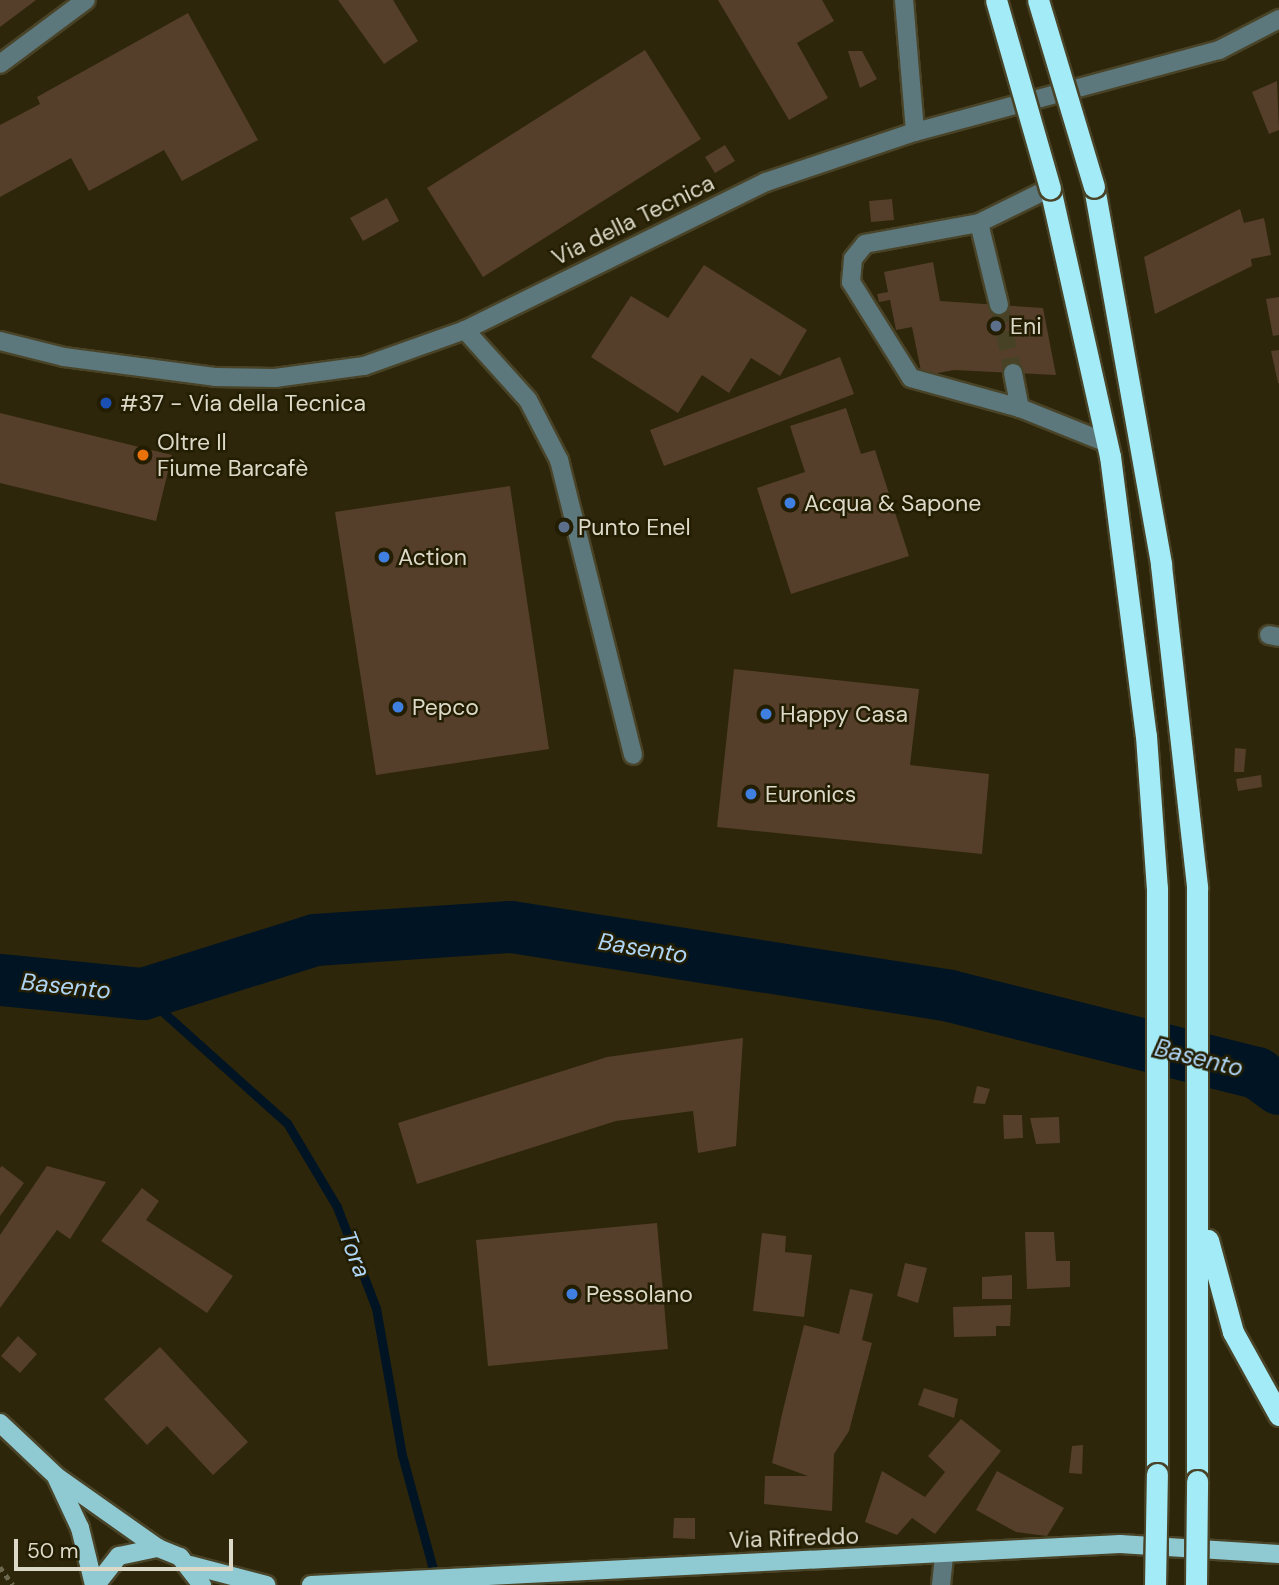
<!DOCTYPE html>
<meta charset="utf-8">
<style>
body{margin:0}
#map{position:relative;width:1279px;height:1585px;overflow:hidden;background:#2d260a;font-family:"DM Sans",sans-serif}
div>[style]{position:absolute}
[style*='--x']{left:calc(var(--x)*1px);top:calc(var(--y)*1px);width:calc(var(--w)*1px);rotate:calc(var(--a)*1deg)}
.stream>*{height:9px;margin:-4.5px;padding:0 4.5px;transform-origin:4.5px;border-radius:4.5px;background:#001424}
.river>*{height:52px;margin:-26px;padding:0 26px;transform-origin:26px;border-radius:26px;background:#001424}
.building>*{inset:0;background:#553f2a}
.minor-tunnel>*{height:18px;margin-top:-9px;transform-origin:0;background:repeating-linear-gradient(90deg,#474126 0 18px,transparent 0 27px)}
.path>*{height:4.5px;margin-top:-2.25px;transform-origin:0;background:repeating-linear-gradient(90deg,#6c674f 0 5px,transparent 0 10px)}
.roads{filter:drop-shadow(2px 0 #494328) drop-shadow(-2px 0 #494328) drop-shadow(0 2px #494328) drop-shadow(0 -2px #494328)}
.minor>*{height:18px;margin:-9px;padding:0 9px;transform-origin:9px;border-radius:9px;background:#5c787c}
.major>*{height:18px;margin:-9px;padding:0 9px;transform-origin:9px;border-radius:9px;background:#8fcad3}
.highway>*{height:21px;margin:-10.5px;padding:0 10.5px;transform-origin:10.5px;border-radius:10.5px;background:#a3ebf6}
.bridges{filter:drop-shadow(2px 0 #494328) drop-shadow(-2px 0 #494328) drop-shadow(0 2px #494328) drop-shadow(0 -2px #494328)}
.highway-bridge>*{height:21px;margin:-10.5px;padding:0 10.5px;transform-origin:10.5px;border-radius:10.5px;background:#a3ebf6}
.dots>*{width:19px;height:19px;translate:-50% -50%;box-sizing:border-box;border:4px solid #231d02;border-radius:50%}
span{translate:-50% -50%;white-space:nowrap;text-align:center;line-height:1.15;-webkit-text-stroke:5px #231d02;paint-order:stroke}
.street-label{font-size:23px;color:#dcd9c8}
.poi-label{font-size:23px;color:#dcd9c8}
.left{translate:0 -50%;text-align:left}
.water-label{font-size:24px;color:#aed5f6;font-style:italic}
.scale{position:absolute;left:14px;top:1539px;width:219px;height:32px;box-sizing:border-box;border:4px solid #dcd9c8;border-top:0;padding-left:9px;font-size:21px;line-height:24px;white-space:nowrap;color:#dcd9c8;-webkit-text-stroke:5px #231d02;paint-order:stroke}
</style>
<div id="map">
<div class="stream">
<div style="--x:143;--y:994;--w:193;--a:41.9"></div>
<div style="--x:287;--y:1123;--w:98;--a:59.2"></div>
<div style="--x:337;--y:1207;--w:108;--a:68.9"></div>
<div style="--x:376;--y:1308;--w:149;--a:80"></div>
<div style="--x:402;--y:1455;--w:130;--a:74.8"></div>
</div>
<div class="river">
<div style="--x:0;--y:980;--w:144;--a:5.6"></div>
<div style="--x:143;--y:994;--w:180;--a:-17.4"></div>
<div style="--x:315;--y:940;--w:196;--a:-3.8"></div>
<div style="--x:511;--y:927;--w:444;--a:8.9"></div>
<div style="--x:950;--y:996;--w:317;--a:14.1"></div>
<div style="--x:1257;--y:1073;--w:27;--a:36"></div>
</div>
<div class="building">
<div style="clip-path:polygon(0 0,36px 0,0 27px)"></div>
<div style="clip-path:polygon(338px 0,393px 0,418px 41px,384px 64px)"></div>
<div style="clip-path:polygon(718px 0,822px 0,834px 21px,797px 43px,828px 98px,789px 120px)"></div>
<div style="clip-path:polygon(188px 13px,258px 140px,182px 181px,164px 150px,89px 191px,71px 158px,0 197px,0 125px,40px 104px,37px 97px)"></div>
<div style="clip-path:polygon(645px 50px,701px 139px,483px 277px,427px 188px)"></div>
<div style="clip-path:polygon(848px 51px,862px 51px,877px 79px,860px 88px)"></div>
<div style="clip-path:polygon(1277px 81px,1279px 130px,1269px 134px,1252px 92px)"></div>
<div style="clip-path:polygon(725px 145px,735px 161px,715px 173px,705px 157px)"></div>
<div style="clip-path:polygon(387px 198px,399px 221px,363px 241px,350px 218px)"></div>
<div style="clip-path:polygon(892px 199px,894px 220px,871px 222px,869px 201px)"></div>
<div style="clip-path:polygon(1240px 209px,1244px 223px,1264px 218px,1271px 255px,1251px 259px,1252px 266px,1155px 314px,1144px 257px)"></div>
<div style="clip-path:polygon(933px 262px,940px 301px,1043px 308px,1056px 375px,954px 370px,922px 376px,912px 327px,896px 330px,890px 300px,879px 302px,877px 294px,888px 292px,884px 272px)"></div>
<div style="clip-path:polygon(704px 265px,807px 330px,780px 376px,751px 358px,729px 393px,702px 375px,678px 413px,591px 357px,631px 296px,668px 318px)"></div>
<div style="clip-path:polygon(1279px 297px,1279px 335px,1273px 336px,1266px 299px)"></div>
<div style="clip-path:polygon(1279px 350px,1279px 383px,1278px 383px,1271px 351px)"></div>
<div style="clip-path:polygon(840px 357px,854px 394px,664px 466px,650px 430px)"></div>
<div style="clip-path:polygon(846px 408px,861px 454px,875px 450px,909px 556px,791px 594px,757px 488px,805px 472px,790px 426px)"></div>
<div style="clip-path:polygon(0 413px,172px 455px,156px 521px,0 483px)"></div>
<div style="clip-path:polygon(510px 486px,549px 749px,376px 775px,335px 512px)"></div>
<div style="clip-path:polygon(734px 669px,919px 689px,910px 765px,989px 774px,982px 854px,717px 827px)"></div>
<div style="clip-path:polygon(1235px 748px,1246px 749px,1244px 772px,1234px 772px)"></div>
<div style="clip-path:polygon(1261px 775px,1262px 787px,1238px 791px,1236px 779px)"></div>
<div style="clip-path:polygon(743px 1038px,736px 1146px,698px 1153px,693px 1111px,616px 1121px,417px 1184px,398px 1123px,607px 1057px)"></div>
<div style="clip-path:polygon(977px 1086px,990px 1089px,985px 1104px,973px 1103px)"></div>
<div style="clip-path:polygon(1003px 1115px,1022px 1115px,1023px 1138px,1004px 1139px)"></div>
<div style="clip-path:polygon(1059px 1117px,1060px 1143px,1036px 1144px,1030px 1118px)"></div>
<div style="clip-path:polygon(2px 1166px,24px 1183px,0 1216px,0 1168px)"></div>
<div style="clip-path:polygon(47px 1166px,106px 1182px,70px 1239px,57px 1230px,0 1308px,0 1235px)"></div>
<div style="clip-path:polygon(142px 1188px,159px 1201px,146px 1220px,233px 1276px,207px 1313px,101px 1241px)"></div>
<div style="clip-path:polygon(657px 1223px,668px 1349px,488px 1366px,476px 1240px)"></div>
<div style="clip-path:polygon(1025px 1232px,1054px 1232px,1056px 1261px,1070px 1261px,1070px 1287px,1027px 1289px)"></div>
<div style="clip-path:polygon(762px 1233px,786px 1236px,785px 1252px,812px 1255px,804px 1317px,753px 1311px)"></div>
<div style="clip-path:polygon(905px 1263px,927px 1268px,918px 1303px,897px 1296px)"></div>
<div style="clip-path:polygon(1012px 1275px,1012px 1299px,982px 1299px,982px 1277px)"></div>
<div style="clip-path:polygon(850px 1289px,873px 1294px,862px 1340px,872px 1343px,849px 1431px,834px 1454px,832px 1511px,764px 1504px,765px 1476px,808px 1476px,772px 1463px,782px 1414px,804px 1325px,839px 1334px)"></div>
<div style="clip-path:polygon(1011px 1305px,1010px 1326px,996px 1326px,996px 1336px,954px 1337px,953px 1307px)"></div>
<div style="clip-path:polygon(18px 1336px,37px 1354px,20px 1373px,1px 1356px)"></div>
<div style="clip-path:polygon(160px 1347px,248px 1442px,213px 1475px,167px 1426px,147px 1445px,104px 1399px)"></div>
<div style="clip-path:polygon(924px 1388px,958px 1399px,954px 1418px,918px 1405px)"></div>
<div style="clip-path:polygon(961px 1419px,1001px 1451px,935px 1534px,912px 1518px,897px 1535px,865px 1522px,882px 1471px,925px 1497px,945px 1472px,928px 1456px)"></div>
<div style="clip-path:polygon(1083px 1445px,1082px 1474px,1069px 1473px,1072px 1446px)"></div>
<div style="clip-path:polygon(997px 1471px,1064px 1508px,1047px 1536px,1016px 1532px,976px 1510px)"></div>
<div style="clip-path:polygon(674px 1518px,695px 1518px,695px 1539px,673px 1538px)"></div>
</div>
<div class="minor-tunnel">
<div style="--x:999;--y:305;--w:69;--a:78.4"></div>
</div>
<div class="path">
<div style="--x:0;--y:1567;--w:22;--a:54"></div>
</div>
<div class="roads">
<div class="minor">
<div style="--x:904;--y:0;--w:132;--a:85.2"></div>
<div style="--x:0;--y:64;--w:107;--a:-36.7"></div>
<div style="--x:979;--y:223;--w:116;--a:169.6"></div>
<div style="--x:865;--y:244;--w:19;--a:129"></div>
<div style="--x:853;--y:259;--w:23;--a:95"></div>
<div style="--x:851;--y:282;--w:113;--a:58"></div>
<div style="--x:911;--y:378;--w:113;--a:15.4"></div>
<div style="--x:999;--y:305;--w:84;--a:-103.7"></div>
<div style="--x:979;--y:223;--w:79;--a:-26.2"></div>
<div style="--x:465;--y:330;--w:94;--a:48"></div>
<div style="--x:528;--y:400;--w:68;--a:62.7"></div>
<div style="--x:559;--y:460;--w:304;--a:75.9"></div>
<div style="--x:0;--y:341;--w:66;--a:14"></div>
<div style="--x:64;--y:357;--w:152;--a:7.5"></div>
<div style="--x:215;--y:377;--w:60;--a:1"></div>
<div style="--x:275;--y:378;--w:90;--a:-7.7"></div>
<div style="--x:364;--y:366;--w:107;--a:-19.6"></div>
<div style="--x:465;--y:330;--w:335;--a:-26.2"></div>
<div style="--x:766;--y:182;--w:157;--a:-18.6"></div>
<div style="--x:915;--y:132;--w:315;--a:-15.1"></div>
<div style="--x:1219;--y:50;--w:68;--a:-27.3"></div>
<div style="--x:1013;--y:373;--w:36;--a:79"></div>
<div style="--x:1020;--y:408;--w:94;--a:21.9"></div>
<div style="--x:1269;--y:635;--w:10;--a:11"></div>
<div style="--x:941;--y:1585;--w:29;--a:-84"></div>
</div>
<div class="major">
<div style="--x:0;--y:1423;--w:77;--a:43.4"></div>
<div style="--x:56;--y:1476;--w:125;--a:35.2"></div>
<div style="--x:158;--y:1548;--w:24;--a:22"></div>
<div style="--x:180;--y:1557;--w:36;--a:52"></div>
<div style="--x:57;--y:1479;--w:54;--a:64.9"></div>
<div style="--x:80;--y:1528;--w:59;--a:76.2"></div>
<div style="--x:190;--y:1565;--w:79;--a:14.7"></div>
<div style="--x:96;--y:1585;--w:37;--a:-52"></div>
<div style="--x:119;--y:1556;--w:40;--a:-12"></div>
<div style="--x:311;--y:1585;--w:810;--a:-2.9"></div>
<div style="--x:1120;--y:1544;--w:159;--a:3.6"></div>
</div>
<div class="highway">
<div style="--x:1094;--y:187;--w:384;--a:79.9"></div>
<div style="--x:1161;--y:565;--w:324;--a:83.6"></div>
<div style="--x:1197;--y:887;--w:594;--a:90"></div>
<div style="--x:1050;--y:188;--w:275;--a:77.4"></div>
<div style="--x:1110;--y:456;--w:282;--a:82.7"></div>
<div style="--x:1146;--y:736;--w:152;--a:85.9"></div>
<div style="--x:1157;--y:888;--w:586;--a:90"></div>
<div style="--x:1208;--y:1240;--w:95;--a:74.8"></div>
<div style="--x:1233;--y:1332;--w:95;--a:61"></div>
</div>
</div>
<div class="bridges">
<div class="highway-bridge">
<div style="--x:996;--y:0;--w:196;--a:74"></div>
<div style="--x:1038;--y:0;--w:195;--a:73.3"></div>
<div style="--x:1155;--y:1585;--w:111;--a:-89"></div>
<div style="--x:1196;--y:1585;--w:104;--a:-89.4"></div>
</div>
</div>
<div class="dots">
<div style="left:996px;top:326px;background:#5c6f8a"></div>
<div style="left:106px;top:403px;background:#1a4fb4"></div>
<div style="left:143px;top:455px;background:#e8710a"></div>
<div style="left:790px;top:503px;background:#3f7fe0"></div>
<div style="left:564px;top:527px;background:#5c6f8a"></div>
<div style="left:384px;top:557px;background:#3f7fe0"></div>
<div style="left:398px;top:707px;background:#3f7fe0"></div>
<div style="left:766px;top:714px;background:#3f7fe0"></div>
<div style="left:751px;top:794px;background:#3f7fe0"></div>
<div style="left:572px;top:1294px;background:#3f7fe0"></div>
</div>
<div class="street-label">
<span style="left:633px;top:220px;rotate:-26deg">Via della Tecnica</span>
<span style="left:794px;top:1538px;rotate:-2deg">Via Rifreddo</span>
</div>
<div class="poi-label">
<span class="left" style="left:1010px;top:326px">Eni</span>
<span class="left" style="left:120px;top:403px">#37 - Via della Tecnica</span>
<span class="left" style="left:157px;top:455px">Oltre Il<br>Fiume Barcafè</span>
<span class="left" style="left:804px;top:503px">Acqua &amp; Sapone</span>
<span class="left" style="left:578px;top:527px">Punto Enel</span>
<span class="left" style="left:398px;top:557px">Action</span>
<span class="left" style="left:412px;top:707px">Pepco</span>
<span class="left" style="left:780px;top:714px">Happy Casa</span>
<span class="left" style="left:765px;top:794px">Euronics</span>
<span class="left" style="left:586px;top:1294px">Pessolano</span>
</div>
<div class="water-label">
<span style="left:643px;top:948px;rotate:9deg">Basento</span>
<span style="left:66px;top:986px;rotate:6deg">Basento</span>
<span style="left:1199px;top:1058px;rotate:14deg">Basento</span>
<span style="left:355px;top:1254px;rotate:69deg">Tora</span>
</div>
<div class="scale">50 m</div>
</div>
